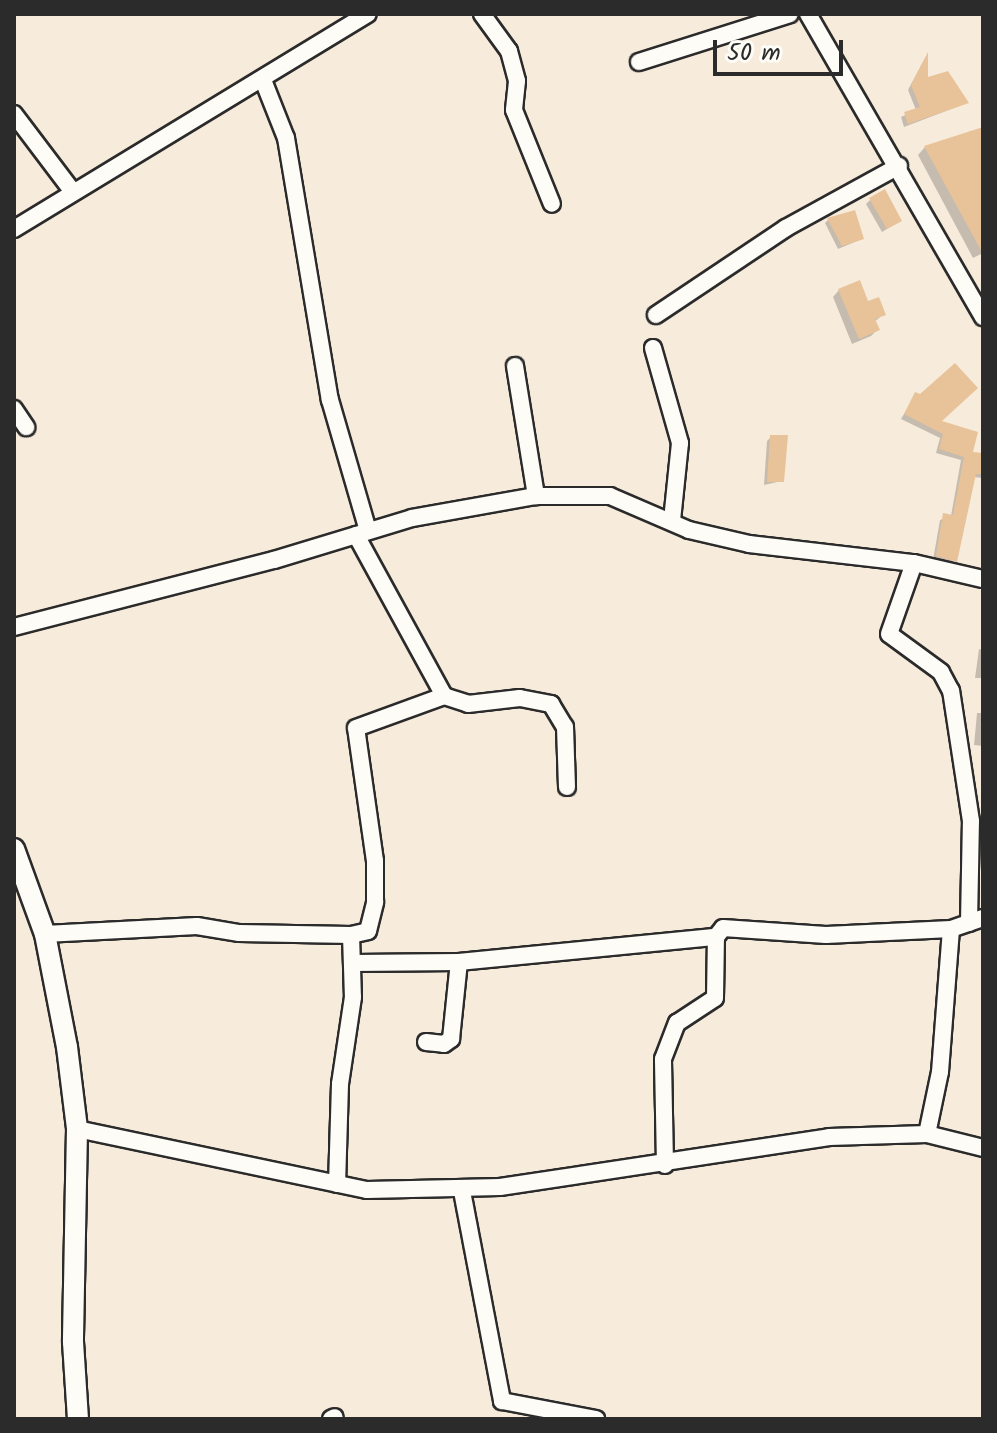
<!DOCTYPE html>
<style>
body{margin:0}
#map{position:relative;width:997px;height:1433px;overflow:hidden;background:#f7ebdb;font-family:Kalam,sans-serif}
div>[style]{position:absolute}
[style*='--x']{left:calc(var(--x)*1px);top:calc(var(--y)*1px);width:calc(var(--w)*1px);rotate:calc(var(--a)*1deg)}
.shadow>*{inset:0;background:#0003}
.building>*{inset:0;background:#e8c399}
.roads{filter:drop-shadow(2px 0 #2b2b2b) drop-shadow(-2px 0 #2b2b2b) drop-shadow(0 2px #2b2b2b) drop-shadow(0 -2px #2b2b2b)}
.minor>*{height:16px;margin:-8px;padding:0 8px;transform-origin:8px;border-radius:8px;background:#fdfcf7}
.tertiary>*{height:20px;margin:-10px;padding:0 10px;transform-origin:10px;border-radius:10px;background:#fdfcf7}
span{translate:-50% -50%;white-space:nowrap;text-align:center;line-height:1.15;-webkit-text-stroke:8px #fdfcf7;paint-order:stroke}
.frame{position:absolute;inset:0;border:16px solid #2b2b2b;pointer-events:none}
.scale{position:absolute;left:713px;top:40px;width:130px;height:36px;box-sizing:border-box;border:4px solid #2b2b2b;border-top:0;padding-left:10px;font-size:24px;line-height:28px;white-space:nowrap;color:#2b2b2b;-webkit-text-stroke:6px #fdfcf7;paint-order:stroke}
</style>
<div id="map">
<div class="shadow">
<div style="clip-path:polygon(925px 58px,926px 80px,967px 103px,904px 127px,901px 117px,916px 110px,908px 90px)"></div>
<div style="clip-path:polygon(983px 129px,983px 253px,973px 258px,918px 155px,925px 147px)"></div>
<div style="clip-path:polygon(870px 200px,900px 221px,882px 232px,866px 204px)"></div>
<div style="clip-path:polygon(829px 219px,862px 239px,838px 249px,825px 223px)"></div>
<div style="clip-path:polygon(839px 290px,884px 314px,874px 322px,877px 330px,871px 336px,852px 344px,833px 297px)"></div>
<div style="clip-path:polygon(916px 394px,970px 453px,983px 455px,983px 478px,973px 477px,951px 565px,933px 560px,940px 520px,951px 516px,961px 460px,936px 453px,940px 438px,901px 419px)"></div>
<div style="clip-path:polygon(771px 437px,782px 481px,764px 485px,767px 441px)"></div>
<div style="clip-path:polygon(979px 649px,983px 650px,983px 678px,975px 678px)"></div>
<div style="clip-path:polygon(977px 713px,983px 713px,983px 746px,974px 745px)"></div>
</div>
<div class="building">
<div style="clip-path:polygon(928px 52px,928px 77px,948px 71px,969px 103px,908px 124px,904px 112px,920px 107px,911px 85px)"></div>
<div style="clip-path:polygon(983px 127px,983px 254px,924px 146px)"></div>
<div style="clip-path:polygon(885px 189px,902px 221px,887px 229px,869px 198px)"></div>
<div style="clip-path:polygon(855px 210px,864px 239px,842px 246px,827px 218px)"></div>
<div style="clip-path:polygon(860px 280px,868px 301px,879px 297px,886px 315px,875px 319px,880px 330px,859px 339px,838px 289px)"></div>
<div style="clip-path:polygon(955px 363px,978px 388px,942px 421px,978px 432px,973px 452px,983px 453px,983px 474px,976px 474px,957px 562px,936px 556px,943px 513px,953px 515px,964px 457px,939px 449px,943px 434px,904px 414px,915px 392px,920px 394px)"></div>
<div style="clip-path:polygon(770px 435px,788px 435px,784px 482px,767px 482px)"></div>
</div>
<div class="roads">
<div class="minor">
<div style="--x:482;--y:14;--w:46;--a:53.9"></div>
<div style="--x:509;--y:51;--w:31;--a:75"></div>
<div style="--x:517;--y:81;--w:29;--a:96"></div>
<div style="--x:514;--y:110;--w:101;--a:68"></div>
<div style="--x:808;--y:14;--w:350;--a:60"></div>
<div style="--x:639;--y:62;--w:158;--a:-17.6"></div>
<div style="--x:263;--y:80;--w:62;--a:68.4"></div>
<div style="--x:286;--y:138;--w:266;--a:80.5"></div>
<div style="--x:330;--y:400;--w:136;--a:73.8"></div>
<div style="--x:14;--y:114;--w:98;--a:52.9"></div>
<div style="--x:14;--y:229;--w:414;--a:-31.3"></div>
<div style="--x:656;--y:315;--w:156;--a:-33.8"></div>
<div style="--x:786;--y:228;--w:129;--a:-28.8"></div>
<div style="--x:653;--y:348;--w:99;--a:74.1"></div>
<div style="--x:680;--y:443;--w:78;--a:95.9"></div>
<div style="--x:515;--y:366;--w:132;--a:80.8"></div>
<div style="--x:14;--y:409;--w:22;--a:56"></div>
<div style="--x:356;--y:535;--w:183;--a:61.3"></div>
<div style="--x:444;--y:696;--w:25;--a:18"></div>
<div style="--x:468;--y:704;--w:52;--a:-6.6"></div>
<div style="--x:520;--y:698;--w:32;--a:11"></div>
<div style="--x:551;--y:704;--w:27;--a:59"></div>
<div style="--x:565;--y:727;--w:60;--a:88.1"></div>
<div style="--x:14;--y:627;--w:268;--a:-14.5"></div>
<div style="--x:274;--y:560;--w:144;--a:-16.9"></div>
<div style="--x:412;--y:518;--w:126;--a:-10.1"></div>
<div style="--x:536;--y:496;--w:74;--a:0"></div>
<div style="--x:610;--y:496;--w:86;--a:23.3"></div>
<div style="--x:689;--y:530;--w:62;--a:13.1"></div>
<div style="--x:749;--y:544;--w:166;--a:6.6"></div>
<div style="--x:969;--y:923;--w:102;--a:-88.9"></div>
<div style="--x:971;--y:821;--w:132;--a:-98.7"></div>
<div style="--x:951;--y:691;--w:21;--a:-118"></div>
<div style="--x:941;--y:672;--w:64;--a:-143.8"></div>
<div style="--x:889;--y:634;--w:75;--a:-70.6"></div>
<div style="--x:914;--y:563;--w:71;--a:13.1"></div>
<div style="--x:45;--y:934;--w:152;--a:-3"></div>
<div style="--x:197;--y:926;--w:43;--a:9.5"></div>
<div style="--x:239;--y:933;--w:112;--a:1"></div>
<div style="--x:351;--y:935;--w:62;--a:88.2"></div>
<div style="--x:353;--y:997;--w:88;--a:98.5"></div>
<div style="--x:340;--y:1084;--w:100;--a:91.7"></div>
<div style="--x:351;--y:935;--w:17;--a:-13"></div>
<div style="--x:368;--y:931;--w:30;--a:-76"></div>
<div style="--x:375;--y:902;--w:41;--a:-90"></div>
<div style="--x:375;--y:861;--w:134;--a:-98.1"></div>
<div style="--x:356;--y:728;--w:94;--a:-20"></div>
<div style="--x:354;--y:963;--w:105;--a:-0.5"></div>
<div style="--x:426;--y:1042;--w:18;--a:6"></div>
<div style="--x:444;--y:1044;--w:9;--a:-36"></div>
<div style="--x:451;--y:1039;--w:77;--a:-84.1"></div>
<div style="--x:459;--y:962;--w:258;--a:-5.6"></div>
<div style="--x:77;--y:1129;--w:296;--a:11.9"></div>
<div style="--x:367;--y:1190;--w:133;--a:-1.3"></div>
<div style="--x:500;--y:1187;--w:333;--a:-8.6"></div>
<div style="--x:829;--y:1137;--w:98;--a:-1.8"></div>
<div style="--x:927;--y:1134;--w:58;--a:14"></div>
<div style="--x:927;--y:1134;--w:63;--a:-78.2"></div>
<div style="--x:940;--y:1072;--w:143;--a:-85.6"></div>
<div style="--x:951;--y:929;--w:34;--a:-19"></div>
<div style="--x:665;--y:1165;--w:106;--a:-91.1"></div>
<div style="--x:663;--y:1059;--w:39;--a:-69"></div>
<div style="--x:677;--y:1023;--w:45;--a:-33.3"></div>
<div style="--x:715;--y:998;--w:61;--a:-89.1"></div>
<div style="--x:716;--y:937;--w:11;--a:-52"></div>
<div style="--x:723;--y:928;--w:103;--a:3.9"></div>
<div style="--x:826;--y:935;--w:125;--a:-2.7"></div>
<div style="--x:462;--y:1191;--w:214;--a:79.2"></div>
<div style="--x:502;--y:1401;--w:96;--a:10.8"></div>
<div style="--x:331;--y:1419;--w:4;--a:-27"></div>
</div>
<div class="tertiary">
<div style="--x:14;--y:849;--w:90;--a:70"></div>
<div style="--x:45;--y:934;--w:115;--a:79"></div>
<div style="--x:67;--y:1047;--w:83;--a:83"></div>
<div style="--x:77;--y:1129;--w:213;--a:91.1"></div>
<div style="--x:73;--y:1342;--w:77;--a:86.3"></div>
</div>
</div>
<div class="frame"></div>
<div class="scale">50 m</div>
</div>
